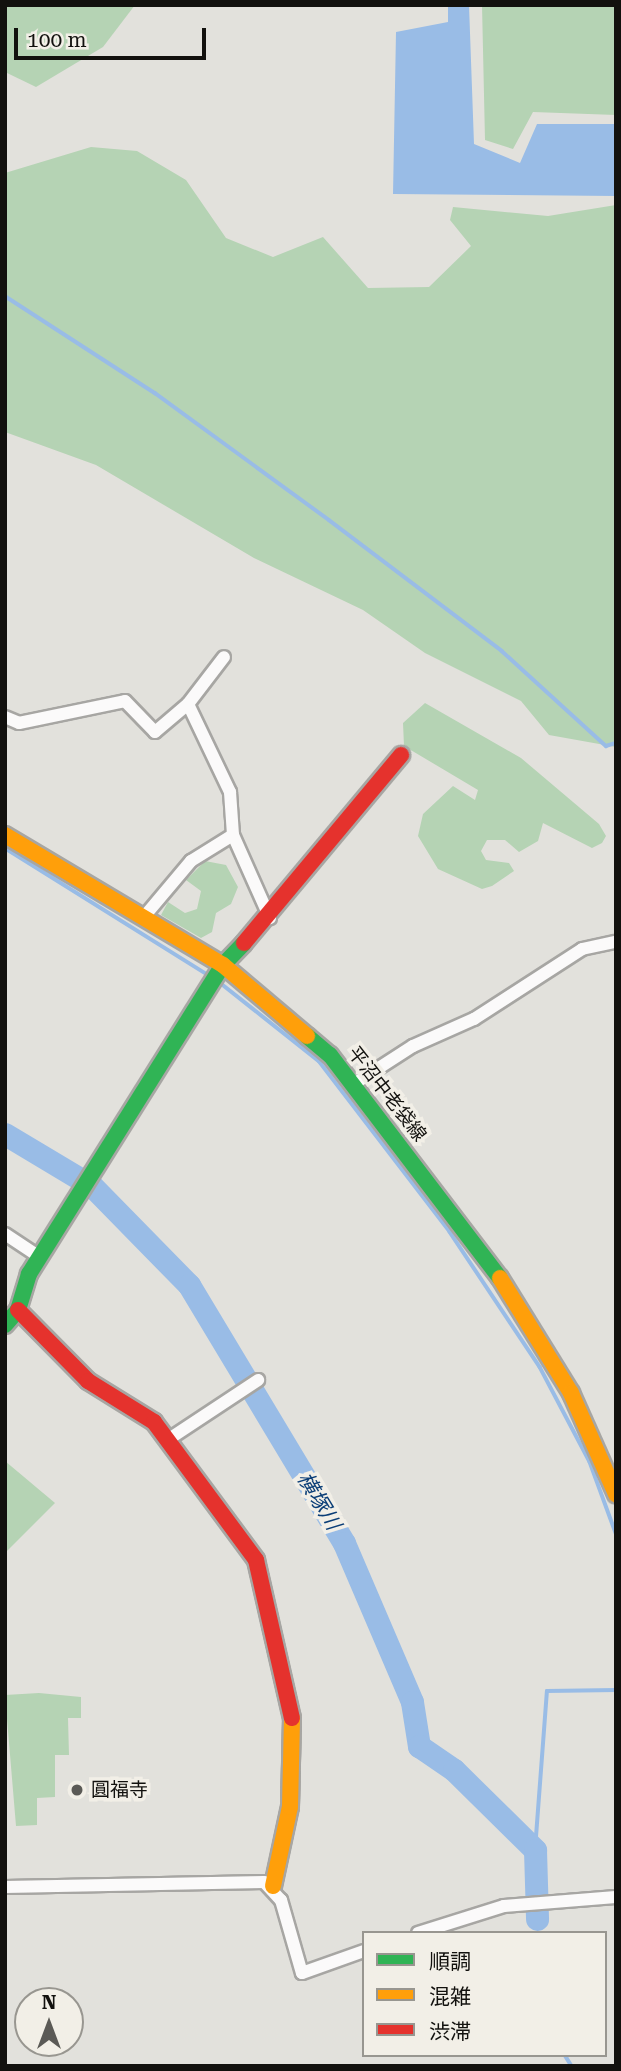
<!DOCTYPE html>
<meta charset="utf-8">
<style>
body{margin:0}
#map{position:relative;width:621px;height:2071px;overflow:hidden;background:#e2e1dc;font-family:"Roboto Serif","Noto Sans JP",serif}
div>[style]{position:absolute}
[style*='--x']{left:calc(var(--x)*1px);top:calc(var(--y)*1px);width:calc(var(--w)*1px);rotate:calc(var(--a)*1deg)}
.green>*{inset:0;background:#b5d3b4}
.water>*{inset:0;background:#99bce6}
.stream>*{height:3.5px;margin:-1.75px;padding:0 1.75px;transform-origin:1.75px;border-radius:1.75px;background:#99bce6}
.river>*{height:23px;margin:-11.5px;padding:0 11.5px;transform-origin:11.5px;border-radius:11.5px;background:#99bce6}
.roads{filter:drop-shadow(2px 0 #a7a6a3) drop-shadow(-2px 0 #a7a6a3) drop-shadow(0 2px #a7a6a3) drop-shadow(0 -2px #a7a6a3)}
.street>*{height:12px;margin:-6px;padding:0 6px;transform-origin:6px;border-radius:6px;background:#fbfafa}
.fast>*{height:16px;margin:-8px;padding:0 8px;transform-origin:8px;border-radius:8px;background:#30b455}
.slow>*{height:16px;margin:-8px;padding:0 8px;transform-origin:8px;border-radius:8px;background:#ff9f0a}
.jam>*{height:16px;margin:-8px;padding:0 8px;transform-origin:8px;border-radius:8px;background:#e5322d}
.dots>*{width:19px;height:19px;translate:-50% -50%;box-sizing:border-box;border:4px solid #f2efe7;border-radius:50%}
span{translate:-50% -50%;white-space:nowrap;text-align:center;line-height:1.15;-webkit-text-stroke:7px #f2efe7;paint-order:stroke}
.street-label{font-size:19px;color:#12110e}
.poi-label{font-size:19px;color:#12110e}
.left{translate:0 -50%;text-align:left}
.water-label{font-size:21px;color:#0b3e77;font-style:italic}
.frame{position:absolute;inset:0;border:7px solid #12110e;pointer-events:none}
.legend{position:absolute;left:362px;top:1931px;width:245px;height:126px;box-sizing:border-box;background:#f2efe7;border:2px solid #989690;margin:0;padding:9px 12px;list-style:none;font-size:21px;color:#12110e}
.legend li{display:flex;align-items:center;gap:14px;height:35px}
.legend b{width:35px;border:2px solid #989690}
.north{position:absolute;left:14px;top:1987px;width:70px;height:70px;box-sizing:border-box;background:#f2efe7;border:2px solid #989690;border-radius:50%;rotate:0deg;font-size:19px;font-weight:700;line-height:28px;text-align:center;color:#12110e}
.north::after{content:'';display:block;margin:auto;width:24px;height:32px;background:#5b5a56;clip-path:polygon(50% 0,100% 100%,50% 72%,0 100%)}
.scale{position:absolute;left:14px;top:28px;width:192px;height:32px;box-sizing:border-box;border:4px solid #12110e;border-top:0;padding-left:9px;font-size:21px;line-height:24px;white-space:nowrap;color:#12110e;-webkit-text-stroke:5px #f2efe7;paint-order:stroke}
</style>
<div id="map">
<div class="green">
<div style="clip-path:polygon(5px 5px,135px 5px,103px 47px,36px 87px,5px 72px)"></div>
<div style="clip-path:polygon(482px 5px,616px 5px,616px 115px,533px 112px,513px 149px,485px 140px)"></div>
<div style="clip-path:polygon(91px 147px,137px 151px,186px 180px,226px 238px,273px 257px,323px 237px,368px 288px,429px 287px,471px 246px,450px 220px,453px 207px,548px 216px,616px 205px,616px 747px,549px 735px,521px 701px,425px 653px,363px 610px,254px 558px,96px 465px,5px 432px,5px 173px)"></div>
<div style="clip-path:polygon(425px 703px,521px 758px,599px 824px,606px 836px,602px 843px,592px 848px,543px 823px,538px 841px,519px 852px,505px 840px,487px 840px,481px 851px,486px 860px,509px 863px,514px 871px,492px 886px,482px 889px,438px 869px,418px 836px,423px 814px,453px 786px,475px 800px,478px 790px,404px 746px,403px 723px)"></div>
<div style="clip-path:polygon(205px 861px,226px 865px,238px 887px,231px 904px,216px 913px,212px 932px,201px 938px,161px 915px,168px 902px,185px 913px,197px 909px,201px 891px,186px 880px)"></div>
<div style="clip-path:polygon(5px 1461px,55px 1503px,5px 1553px)"></div>
<div style="clip-path:polygon(39px 1693px,81px 1697px,81px 1718px,68px 1718px,69px 1755px,55px 1755px,55px 1797px,37px 1798px,37px 1825px,16px 1826px,5px 1695px)"></div>
</div>
<div class="water">
<div style="clip-path:polygon(448px 5px,469px 5px,474px 144px,520px 163px,537px 124px,616px 124px,616px 196px,393px 194px,396px 32px,448px 22px)"></div>
</div>
<div class="stream">
<div style="--x:5;--y:296;--w:179;--a:32.9"></div>
<div style="--x:155;--y:393;--w:215;--a:36.1"></div>
<div style="--x:329;--y:520;--w:217;--a:37.1"></div>
<div style="--x:502;--y:651;--w:141;--a:42.4"></div>
<div style="--x:606;--y:746;--w:10;--a:-17"></div>
<div style="--x:5;--y:848;--w:239;--a:32"></div>
<div style="--x:218;--y:981;--w:129;--a:38.4"></div>
<div style="--x:319;--y:1061;--w:215;--a:52.5"></div>
<div style="--x:450;--y:1232;--w:162;--a:56.3"></div>
<div style="--x:540;--y:1367;--w:107;--a:62.2"></div>
<div style="--x:590;--y:1462;--w:76;--a:69.9"></div>
<div style="--x:535;--y:1850;--w:159;--a:-85.7"></div>
<div style="--x:547;--y:1691;--w:69;--a:-0.8"></div>
<div style="--x:565;--y:2055;--w:13;--a:58"></div>
</div>
<div class="river">
<div style="--x:5;--y:1134;--w:101;--a:30.9"></div>
<div style="--x:92;--y:1186;--w:139;--a:45.6"></div>
<div style="--x:189;--y:1285;--w:301;--a:59"></div>
<div style="--x:344;--y:1543;--w:173;--a:66.8"></div>
<div style="--x:412;--y:1702;--w:45;--a:81"></div>
<div style="--x:419;--y:1746;--w:42;--a:34.4"></div>
<div style="--x:454;--y:1770;--w:114;--a:44.6"></div>
<div style="--x:535;--y:1850;--w:69;--a:88.3"></div>
</div>
<div class="roads">
<div class="street">
<div style="--x:188;--y:704;--w:98;--a:64.5"></div>
<div style="--x:230;--y:792;--w:43;--a:86"></div>
<div style="--x:233;--y:835;--w:91;--a:66"></div>
<div style="--x:5;--y:717;--w:15;--a:23"></div>
<div style="--x:19;--y:723;--w:108;--a:-11.7"></div>
<div style="--x:125;--y:701;--w:43;--a:45.9"></div>
<div style="--x:155;--y:732;--w:43;--a:-40.3"></div>
<div style="--x:188;--y:704;--w:59;--a:-52.5"></div>
<div style="--x:143;--y:918;--w:75;--a:-49.9"></div>
<div style="--x:191;--y:861;--w:49;--a:-31.8"></div>
<div style="--x:354;--y:1084;--w:70;--a:-32.8"></div>
<div style="--x:413;--y:1046;--w:67;--a:-23.9"></div>
<div style="--x:474;--y:1019;--w:129;--a:-32.9"></div>
<div style="--x:582;--y:949;--w:35;--a:-12"></div>
<div style="--x:5;--y:1234;--w:43;--a:33.7"></div>
<div style="--x:169;--y:1439;--w:107;--a:-33.5"></div>
<div style="--x:5;--y:1887;--w:259;--a:-1.1"></div>
<div style="--x:264;--y:1882;--w:25;--a:47"></div>
<div style="--x:281;--y:1900;--w:76;--a:74"></div>
<div style="--x:302;--y:1973;--w:66;--a:-19.5"></div>
<div style="--x:418;--y:1933;--w:90;--a:-17.4"></div>
<div style="--x:504;--y:1906;--w:112;--a:-4.6"></div>
</div>
<div class="fast">
<div style="--x:307;--y:1036;--w:30;--a:40"></div>
<div style="--x:330;--y:1055;--w:280;--a:52.7"></div>
<div style="--x:5;--y:1325;--w:20;--a:-49"></div>
<div style="--x:18;--y:1310;--w:38;--a:-73"></div>
<div style="--x:29;--y:1274;--w:365;--a:-57.9"></div>
<div style="--x:223;--y:965;--w:30;--a:-46"></div>
</div>
<div class="slow">
<div style="--x:5;--y:835;--w:254;--a:30.8"></div>
<div style="--x:223;--y:965;--w:110;--a:40.2"></div>
<div style="--x:500;--y:1278;--w:135;--a:58.3"></div>
<div style="--x:571;--y:1393;--w:111;--a:66"></div>
<div style="--x:273;--y:1886;--w:81;--a:-77.9"></div>
<div style="--x:290;--y:1807;--w:89;--a:-88.7"></div>
</div>
<div class="jam">
<div style="--x:244;--y:943;--w:245;--a:-50.1"></div>
<div style="--x:18;--y:1310;--w:100;--a:45.4"></div>
<div style="--x:88;--y:1381;--w:78;--a:31.8"></div>
<div style="--x:154;--y:1422;--w:172;--a:53.5"></div>
<div style="--x:256;--y:1560;--w:162;--a:77.2"></div>
</div>
</div>
<div class="dots">
<div style="left:77px;top:1790px;background:#5b5a56"></div>
</div>
<div class="street-label">
<span style="left:387px;top:1094px;rotate:52deg">平沼中老袋線</span>
</div>
<div class="poi-label">
<span class="left" style="left:91px;top:1790px">圓福寺</span>
</div>
<div class="water-label">
<span style="left:319px;top:1501px;rotate:59deg">横塚川</span>
</div>
<div class="frame"></div>
<ul class="legend">
<li><b style="height:9px;background:#30b455"></b>順調</li>
<li><b style="height:9px;background:#ff9f0a"></b>混雑</li>
<li><b style="height:9px;background:#e5322d"></b>渋滞</li>
</ul>
<div class="north">N</div>
<div class="scale">100 m</div>
</div>
